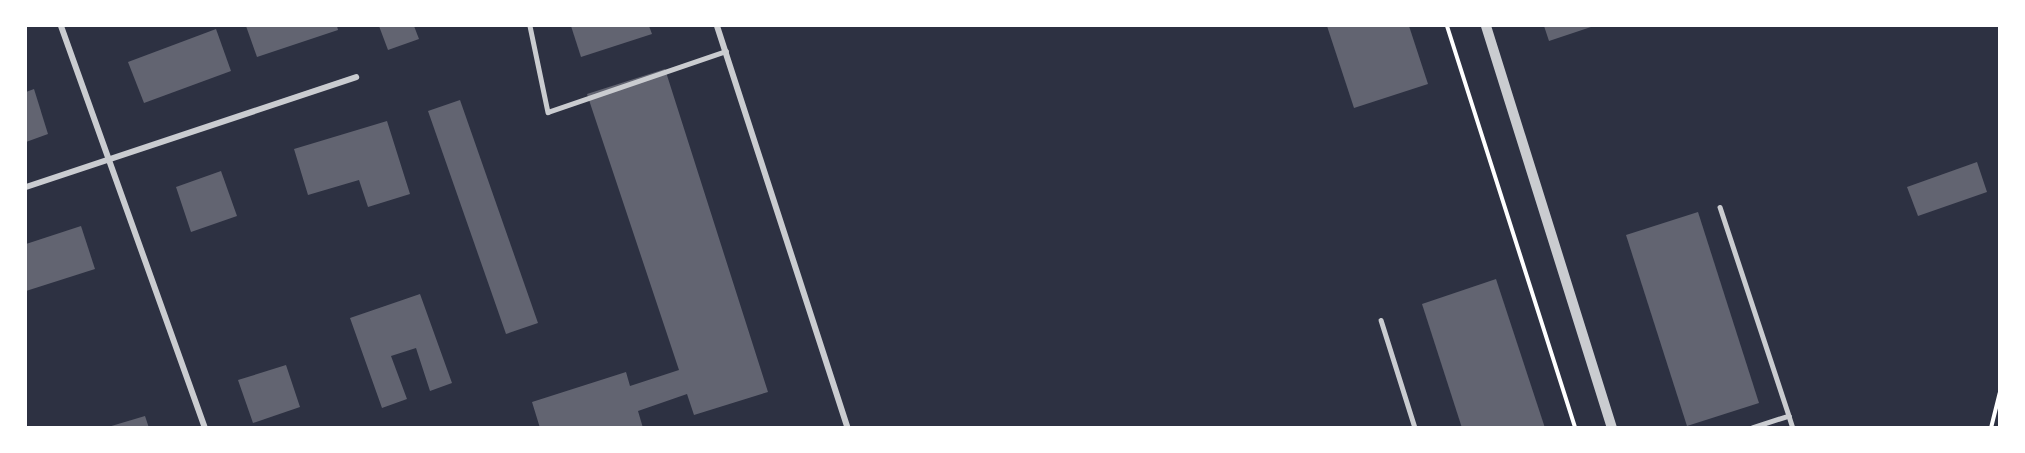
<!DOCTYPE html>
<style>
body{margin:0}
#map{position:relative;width:2025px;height:453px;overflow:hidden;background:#2d3142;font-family:Rubik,sans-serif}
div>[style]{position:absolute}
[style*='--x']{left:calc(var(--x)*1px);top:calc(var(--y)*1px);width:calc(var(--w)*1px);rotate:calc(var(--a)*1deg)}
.building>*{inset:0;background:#626471}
.path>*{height:4px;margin:-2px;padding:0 2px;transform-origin:2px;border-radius:2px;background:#fff}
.service>*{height:4.5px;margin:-2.25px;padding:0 2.25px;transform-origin:2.25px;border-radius:2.25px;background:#caccd0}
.minor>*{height:6px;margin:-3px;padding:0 3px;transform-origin:3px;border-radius:3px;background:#caccd0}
.tertiary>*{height:10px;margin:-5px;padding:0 5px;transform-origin:5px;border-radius:5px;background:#caccd0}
span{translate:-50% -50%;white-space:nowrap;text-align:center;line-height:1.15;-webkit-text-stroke:4.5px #fff;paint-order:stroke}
.frame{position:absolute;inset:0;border:27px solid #fff;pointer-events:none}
</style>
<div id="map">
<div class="building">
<div style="clip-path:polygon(246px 26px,337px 26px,338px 30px,257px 57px)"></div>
<div style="clip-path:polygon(379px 26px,414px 26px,419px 39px,388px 50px)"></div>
<div style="clip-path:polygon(571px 26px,649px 26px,652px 34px,581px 57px)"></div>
<div style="clip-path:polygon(1327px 26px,1409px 26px,1428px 84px,1354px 108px)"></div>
<div style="clip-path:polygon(1544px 26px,1594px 26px,1549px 41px)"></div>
<div style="clip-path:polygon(216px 29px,231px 71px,144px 103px,128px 62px)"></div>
<div style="clip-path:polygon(665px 69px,768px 392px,694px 415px,687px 394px,638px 411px,643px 428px,540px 428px,532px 402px,626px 372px,630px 386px,679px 370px,587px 94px)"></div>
<div style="clip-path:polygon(34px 89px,48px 134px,26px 142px,26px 92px)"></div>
<div style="clip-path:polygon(460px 100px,538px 323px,506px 334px,428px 111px)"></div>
<div style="clip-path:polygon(387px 121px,410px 194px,368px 207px,359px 180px,308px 195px,294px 149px)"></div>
<div style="clip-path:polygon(1977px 162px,1987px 192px,1918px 216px,1907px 187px)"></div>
<div style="clip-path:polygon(221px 171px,237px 216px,191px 232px,176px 187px)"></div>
<div style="clip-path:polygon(1698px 212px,1759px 403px,1687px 426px,1626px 235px)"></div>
<div style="clip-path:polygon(81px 226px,95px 269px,26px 291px,26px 244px)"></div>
<div style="clip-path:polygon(1496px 279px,1545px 428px,1462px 428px,1422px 304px)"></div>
<div style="clip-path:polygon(420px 294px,452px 383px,430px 391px,416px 348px,391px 356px,407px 399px,382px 408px,350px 318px)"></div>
<div style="clip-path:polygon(286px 365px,300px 407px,253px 423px,238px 380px)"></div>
<div style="clip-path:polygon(145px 416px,149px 428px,108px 428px,108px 427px)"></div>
</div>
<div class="path">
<div style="--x:1447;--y:26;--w:422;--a:72.3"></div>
<div style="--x:1991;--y:428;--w:36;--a:-76"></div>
</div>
<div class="service">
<div style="--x:530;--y:26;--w:88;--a:78.2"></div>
<div style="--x:548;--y:112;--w:188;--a:-18.9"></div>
<div style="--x:1720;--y:207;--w:220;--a:71.7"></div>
<div style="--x:1789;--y:416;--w:38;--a:162"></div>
<div style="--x:1381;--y:320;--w:113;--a:72.5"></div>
<div style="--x:1789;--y:416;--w:13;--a:72"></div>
</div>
<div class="minor">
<div style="--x:61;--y:26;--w:427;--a:70.3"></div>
<div style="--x:717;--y:26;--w:423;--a:72"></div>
<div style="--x:26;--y:187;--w:348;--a:-18.4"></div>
</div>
<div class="tertiary">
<div style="--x:1486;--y:26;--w:421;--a:72.6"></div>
</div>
<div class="frame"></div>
</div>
